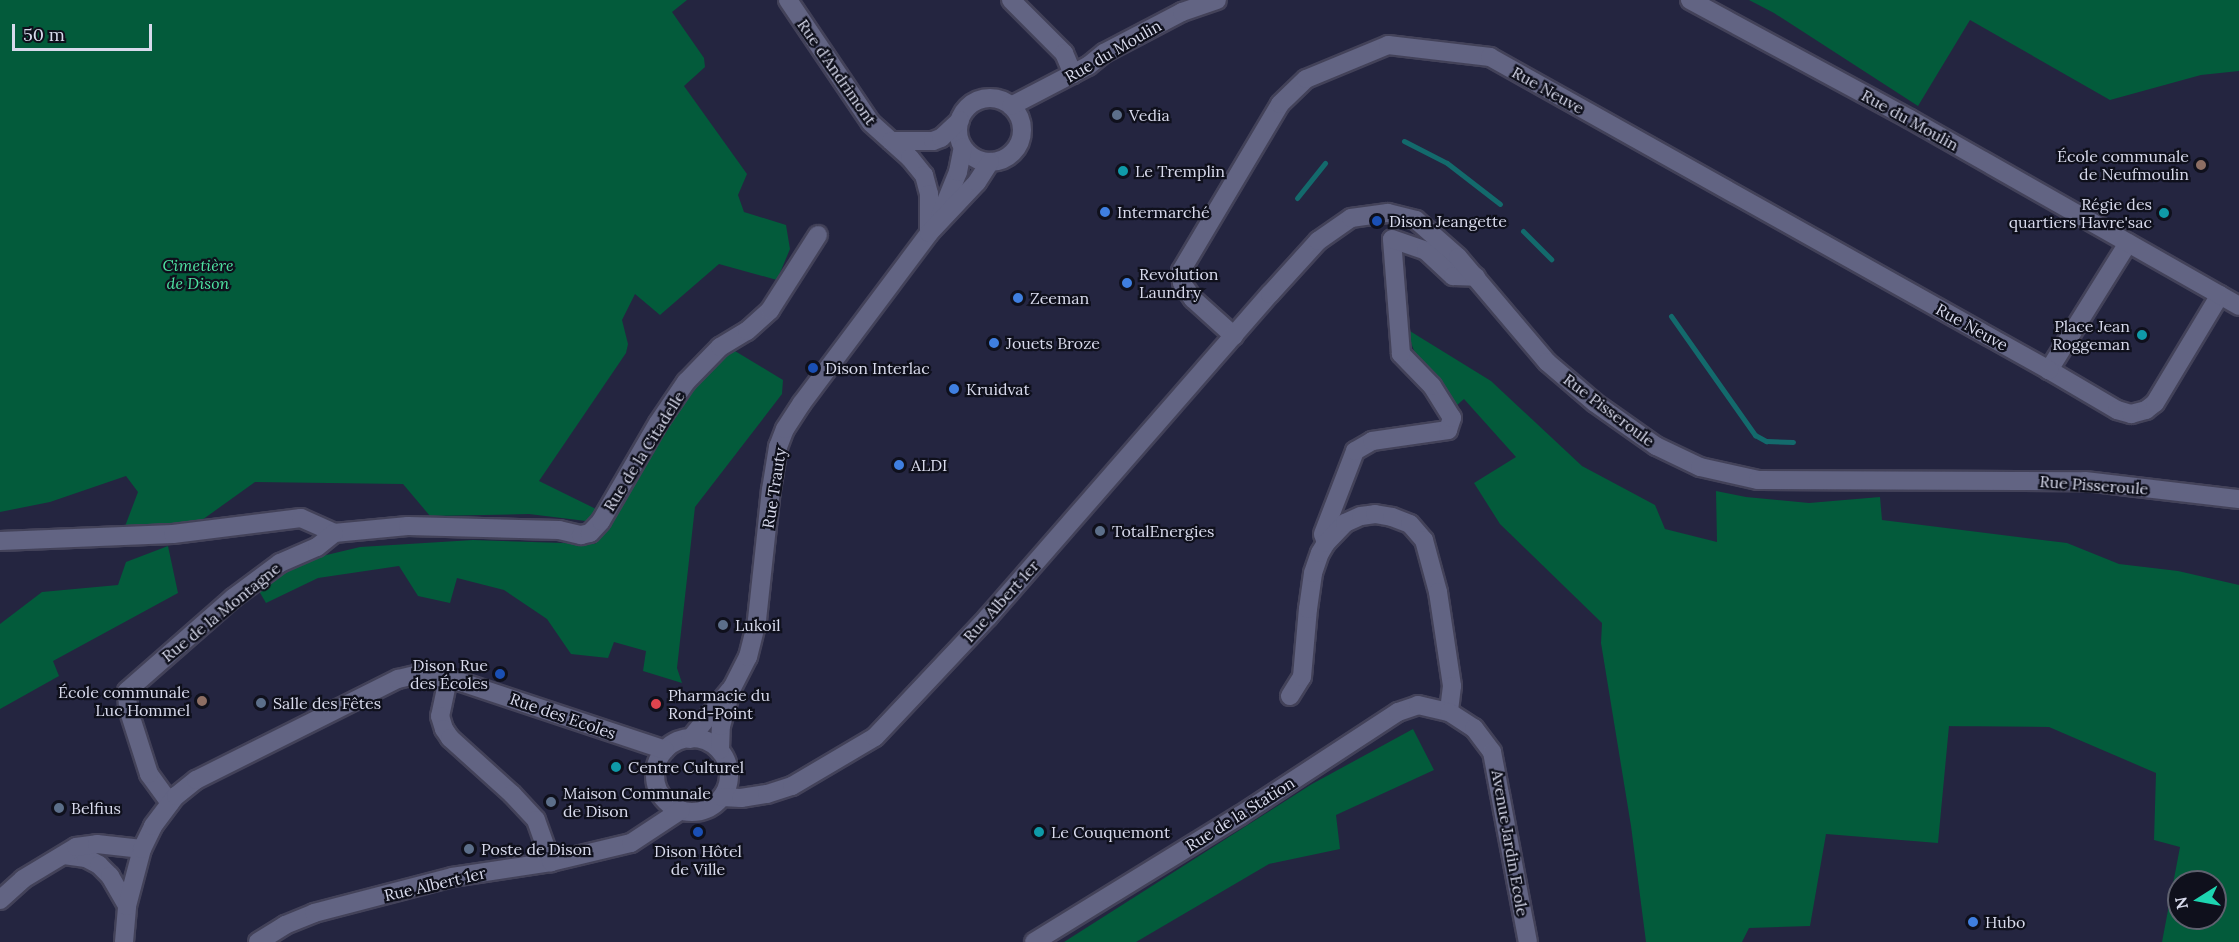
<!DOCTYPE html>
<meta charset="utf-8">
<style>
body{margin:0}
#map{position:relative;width:2239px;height:942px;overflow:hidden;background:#242540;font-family:Lora,serif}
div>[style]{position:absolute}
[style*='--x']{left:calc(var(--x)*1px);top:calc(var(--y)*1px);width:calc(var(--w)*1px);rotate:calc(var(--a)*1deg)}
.green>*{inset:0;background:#035b3b}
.stream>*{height:5px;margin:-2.5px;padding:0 2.5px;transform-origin:2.5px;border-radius:2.5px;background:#136a6c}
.roads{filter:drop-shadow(2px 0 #434259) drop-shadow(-2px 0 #434259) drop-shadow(0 2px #434259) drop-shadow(0 -2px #434259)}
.street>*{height:18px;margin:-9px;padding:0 9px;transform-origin:9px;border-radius:9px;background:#626483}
.secondary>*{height:18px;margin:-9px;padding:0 9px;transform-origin:9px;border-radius:9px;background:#626483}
.secondary>.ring{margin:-9px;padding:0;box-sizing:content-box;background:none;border:18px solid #626483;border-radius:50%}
.dots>*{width:16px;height:16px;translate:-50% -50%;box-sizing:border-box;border:3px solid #0f101c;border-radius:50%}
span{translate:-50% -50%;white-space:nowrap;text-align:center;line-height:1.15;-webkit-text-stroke:4.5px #0f101c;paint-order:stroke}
.street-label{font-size:16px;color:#d8daec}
.poi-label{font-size:16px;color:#d8daec}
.left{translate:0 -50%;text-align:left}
.right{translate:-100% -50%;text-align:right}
.park-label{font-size:16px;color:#4ee4a2;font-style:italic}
.north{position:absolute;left:2167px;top:870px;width:60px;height:60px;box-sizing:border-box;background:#0f101c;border:2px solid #5f616f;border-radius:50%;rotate:259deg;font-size:16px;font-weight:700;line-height:24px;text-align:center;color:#d8daec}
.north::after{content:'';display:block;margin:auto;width:21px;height:27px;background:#1dd5b1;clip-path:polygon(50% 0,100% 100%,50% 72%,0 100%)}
.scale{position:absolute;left:12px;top:24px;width:140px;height:27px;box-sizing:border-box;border:3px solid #d8daec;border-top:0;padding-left:8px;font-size:18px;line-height:21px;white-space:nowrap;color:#d8daec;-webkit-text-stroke:4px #0f101c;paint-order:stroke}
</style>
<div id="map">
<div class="green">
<div style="clip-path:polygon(0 0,687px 0,672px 12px,704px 58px,705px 67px,684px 86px,747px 174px,738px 195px,744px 212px,786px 225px,790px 249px,777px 280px,719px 264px,660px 315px,635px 294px,622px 320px,628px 344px,626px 353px,539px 481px,598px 510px,594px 522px,529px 514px,430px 516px,403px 484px,255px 482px,202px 520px,124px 529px,138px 492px,126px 476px,50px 502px,0 512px)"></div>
<div style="clip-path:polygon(1749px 0,2239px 0,2239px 71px,2201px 75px,2110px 100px,1970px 20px,1918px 106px,1774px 13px)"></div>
<div style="clip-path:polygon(evenodd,1405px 328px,1491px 381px,1582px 466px,1655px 505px,1665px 529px,1717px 542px,1716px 491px,1746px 497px,1809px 503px,1880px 497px,1882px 520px,2067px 543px,2119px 564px,2178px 571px,2239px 585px,2239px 942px,2162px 942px,2180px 847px,2154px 840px,2156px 773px,2049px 727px,1949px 726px,1938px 843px,1826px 834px,1810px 926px,1749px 928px,1742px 942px,1646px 942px,1631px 826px,1601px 643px,1602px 623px,1500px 524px,1474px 483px,1516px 457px,1464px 399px,1456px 406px,1444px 393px,1415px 353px,1405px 328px,2179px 882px,2215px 882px,2215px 918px,2179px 918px,2179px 882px)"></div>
<div style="clip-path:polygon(725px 345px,783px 380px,782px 394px,695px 507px,677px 668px,682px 683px,643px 671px,646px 651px,614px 642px,608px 658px,571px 654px,547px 619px,504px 590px,457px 578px,450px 603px,418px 596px,399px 566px,318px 578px,266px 603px,256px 586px,293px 563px,360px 547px,473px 540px,595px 544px,661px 426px)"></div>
<div style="clip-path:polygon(168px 546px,178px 593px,53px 661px,59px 676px,0 709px,0 624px,42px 592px,118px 585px,126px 562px)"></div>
<div style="clip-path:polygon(1413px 729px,1434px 770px,1336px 815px,1340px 849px,1269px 864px,1136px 942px,1064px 942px,1312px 784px)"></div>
</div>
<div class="stream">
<div style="--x:1404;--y:141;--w:48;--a:27.1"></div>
<div style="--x:1447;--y:163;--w:67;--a:37.7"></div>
<div style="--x:1297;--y:198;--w:45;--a:-51.3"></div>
<div style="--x:1523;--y:231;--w:40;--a:45"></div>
<div style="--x:1671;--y:316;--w:146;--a:54.8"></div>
<div style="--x:1755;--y:435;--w:13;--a:29"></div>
<div style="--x:1766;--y:441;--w:27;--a:2"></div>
</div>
<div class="roads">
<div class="street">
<div style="--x:1011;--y:0;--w:75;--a:45"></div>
<div style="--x:1064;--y:53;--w:23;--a:67"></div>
<div style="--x:2128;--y:243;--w:150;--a:121.9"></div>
<div style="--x:2049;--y:370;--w:79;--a:30.5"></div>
<div style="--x:2117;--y:410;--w:15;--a:16"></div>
<div style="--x:2131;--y:414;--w:16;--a:-15"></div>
<div style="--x:2146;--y:410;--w:11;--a:-38"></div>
<div style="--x:2155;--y:403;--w:126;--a:-59"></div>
<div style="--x:1234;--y:336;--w:55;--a:-137.9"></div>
<div style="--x:1193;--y:299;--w:19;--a:-125"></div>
<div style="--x:1182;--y:283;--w:12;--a:-95"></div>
<div style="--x:1181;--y:271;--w:194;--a:-59.3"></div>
<div style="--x:1280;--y:104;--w:36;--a:-44"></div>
<div style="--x:1306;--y:79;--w:89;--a:-22.5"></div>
<div style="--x:1388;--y:45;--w:103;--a:6.7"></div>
<div style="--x:1490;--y:57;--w:641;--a:29.25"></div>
<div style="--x:0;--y:541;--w:173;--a:-2.3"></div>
<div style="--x:173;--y:534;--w:129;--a:-7.1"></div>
<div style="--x:301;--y:518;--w:36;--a:24"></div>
<div style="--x:334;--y:533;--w:74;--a:-5.4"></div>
<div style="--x:408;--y:526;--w:151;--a:1.5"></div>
<div style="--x:559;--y:530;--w:23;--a:13"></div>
<div style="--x:581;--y:535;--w:9;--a:-13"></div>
<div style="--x:590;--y:533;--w:16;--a:-47"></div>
<div style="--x:601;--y:521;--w:113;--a:-59.8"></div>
<div style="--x:658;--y:423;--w:50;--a:-55.7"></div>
<div style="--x:686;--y:382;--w:49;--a:-45.8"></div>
<div style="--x:720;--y:347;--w:31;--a:-31"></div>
<div style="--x:747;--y:331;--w:31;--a:-42"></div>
<div style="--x:770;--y:310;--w:89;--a:-57.4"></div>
<div style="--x:1326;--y:543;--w:9;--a:-108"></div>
<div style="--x:1323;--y:534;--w:89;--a:-68.9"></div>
<div style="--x:1355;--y:451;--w:20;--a:-30"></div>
<div style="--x:1372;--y:441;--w:77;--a:-8.2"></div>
<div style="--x:1448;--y:430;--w:13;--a:-72"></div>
<div style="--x:1452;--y:418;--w:38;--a:-122"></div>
<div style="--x:1432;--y:386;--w:45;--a:-134.1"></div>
<div style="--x:1401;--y:354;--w:115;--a:-94.5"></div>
<div style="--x:1392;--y:239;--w:36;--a:19"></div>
<div style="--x:1426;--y:251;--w:37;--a:43"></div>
<div style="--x:1453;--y:276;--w:23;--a:2"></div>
<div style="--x:448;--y:679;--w:38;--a:102"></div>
<div style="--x:440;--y:716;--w:14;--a:73"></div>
<div style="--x:444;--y:729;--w:11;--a:56"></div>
<div style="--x:450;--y:738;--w:84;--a:42.1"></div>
<div style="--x:512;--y:794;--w:35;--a:47"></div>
<div style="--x:536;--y:820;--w:45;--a:70.3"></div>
<div style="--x:1290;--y:696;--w:22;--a:-58"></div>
<div style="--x:1302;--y:677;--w:68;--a:-85"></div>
<div style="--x:1308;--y:609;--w:36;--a:-82"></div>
<div style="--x:1313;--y:573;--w:21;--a:-71"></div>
<div style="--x:1320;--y:553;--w:12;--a:-59"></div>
<div style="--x:1326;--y:543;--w:28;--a:-46"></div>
<div style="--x:1345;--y:523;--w:17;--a:-24"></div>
<div style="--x:1361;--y:516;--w:14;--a:-8"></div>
<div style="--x:1375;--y:514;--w:17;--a:10"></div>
<div style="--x:1392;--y:517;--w:19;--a:21"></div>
<div style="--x:1410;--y:524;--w:21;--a:49"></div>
<div style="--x:1424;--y:540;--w:54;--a:74.9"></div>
<div style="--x:1438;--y:592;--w:95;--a:81.5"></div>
<div style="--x:1452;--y:686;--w:26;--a:97"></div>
<div style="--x:170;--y:803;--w:36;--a:-126"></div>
<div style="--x:149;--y:774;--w:69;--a:-107.7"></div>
<div style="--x:128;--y:708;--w:17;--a:-93"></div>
<div style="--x:127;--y:691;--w:141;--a:-41.3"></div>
<div style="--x:233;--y:598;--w:59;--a:-36.7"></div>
<div style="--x:280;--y:563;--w:40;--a:-23.4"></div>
<div style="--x:317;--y:547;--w:22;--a:-39"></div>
</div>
<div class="secondary">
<div style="--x:788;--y:0;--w:148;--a:56"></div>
<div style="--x:871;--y:123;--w:52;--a:41.9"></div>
<div style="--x:910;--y:158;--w:22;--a:51"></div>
<div style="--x:924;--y:175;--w:20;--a:75"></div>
<div style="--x:929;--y:194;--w:39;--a:90"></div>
<div style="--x:1690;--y:0;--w:250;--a:28.4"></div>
<div style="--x:1910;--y:119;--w:378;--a:29.6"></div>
<div class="ring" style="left:958px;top:98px;width:46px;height:46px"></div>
<div style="--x:1011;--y:106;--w:87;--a:-27.5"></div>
<div style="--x:1088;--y:66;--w:21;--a:-39"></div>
<div style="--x:1104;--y:53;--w:88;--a:-27.7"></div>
<div style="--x:1182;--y:12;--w:37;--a:-19"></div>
<div style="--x:891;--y:141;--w:42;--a:0"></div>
<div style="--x:933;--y:141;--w:9;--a:-21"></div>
<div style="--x:941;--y:138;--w:26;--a:-43"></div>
<div style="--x:940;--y:216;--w:48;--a:-67.8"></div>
<div style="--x:958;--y:172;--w:25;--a:-79"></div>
<div class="ring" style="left:655px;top:738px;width:56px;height:56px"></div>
<div style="--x:690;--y:739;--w:63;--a:-50.8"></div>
<div style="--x:720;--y:750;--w:24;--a:-88"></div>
<div style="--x:721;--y:726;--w:40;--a:-74"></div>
<div style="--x:732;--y:688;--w:35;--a:-63"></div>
<div style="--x:748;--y:657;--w:38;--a:-76"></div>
<div style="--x:757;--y:620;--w:131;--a:-83.9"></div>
<div style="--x:771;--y:490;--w:44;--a:-80.8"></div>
<div style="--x:778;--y:447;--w:19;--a:-69"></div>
<div style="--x:785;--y:429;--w:31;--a:-57"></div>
<div style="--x:802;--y:403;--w:212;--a:-53.2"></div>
<div style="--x:929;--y:233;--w:70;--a:-46.7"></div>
<div style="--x:977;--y:182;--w:24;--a:-57"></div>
<div style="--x:722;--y:797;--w:19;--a:3"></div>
<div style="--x:741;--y:798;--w:26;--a:-9"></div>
<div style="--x:767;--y:794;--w:26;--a:-18"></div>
<div style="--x:792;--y:786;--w:96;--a:-30.6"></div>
<div style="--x:875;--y:737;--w:165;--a:-46.7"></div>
<div style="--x:988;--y:617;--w:429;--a:-48.9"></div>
<div style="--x:1270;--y:294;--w:72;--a:-47.8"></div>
<div style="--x:1318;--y:241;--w:40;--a:-34.9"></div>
<div style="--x:1351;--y:218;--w:37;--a:-8"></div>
<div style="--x:1388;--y:213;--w:29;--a:14"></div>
<div style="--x:1416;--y:220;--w:56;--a:41.4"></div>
<div style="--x:1458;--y:257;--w:138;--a:49.7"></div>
<div style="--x:1547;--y:362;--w:63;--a:40.5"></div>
<div style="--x:1595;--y:403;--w:75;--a:35.2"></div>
<div style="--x:1656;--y:446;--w:49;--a:25.5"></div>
<div style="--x:1700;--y:467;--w:59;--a:12.6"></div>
<div style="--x:1758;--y:480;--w:327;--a:0.2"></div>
<div style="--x:2085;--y:481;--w:155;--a:6.7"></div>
<div style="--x:64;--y:855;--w:22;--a:8"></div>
<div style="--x:86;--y:858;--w:15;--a:28"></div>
<div style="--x:99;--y:865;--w:16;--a:45"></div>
<div style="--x:110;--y:876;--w:34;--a:60"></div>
<div style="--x:0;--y:900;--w:31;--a:-42"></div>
<div style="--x:23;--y:879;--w:62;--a:-31.1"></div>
<div style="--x:76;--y:847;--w:21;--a:-8"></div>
<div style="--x:97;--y:844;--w:45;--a:6.3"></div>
<div style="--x:124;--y:942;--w:36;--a:-85"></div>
<div style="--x:127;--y:906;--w:59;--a:-75.3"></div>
<div style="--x:142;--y:849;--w:25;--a:-64"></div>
<div style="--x:153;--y:826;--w:38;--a:-53"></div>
<div style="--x:176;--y:796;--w:26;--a:-39"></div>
<div style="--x:196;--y:780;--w:226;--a:-26.6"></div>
<div style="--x:398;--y:679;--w:23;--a:-13"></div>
<div style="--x:420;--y:674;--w:42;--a:11"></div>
<div style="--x:461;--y:682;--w:215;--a:18.4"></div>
<div style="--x:258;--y:942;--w:32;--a:-32"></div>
<div style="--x:285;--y:925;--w:31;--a:-22"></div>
<div style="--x:314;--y:913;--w:143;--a:-14.6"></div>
<div style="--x:452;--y:877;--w:100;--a:-8.6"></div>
<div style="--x:551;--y:862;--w:82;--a:-13.4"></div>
<div style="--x:631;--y:843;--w:60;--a:-33.4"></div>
<div style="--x:1034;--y:942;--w:241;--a:-31.6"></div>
<div style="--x:1239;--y:816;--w:190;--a:-33.2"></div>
<div style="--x:1398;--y:712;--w:21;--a:-19"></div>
<div style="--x:1418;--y:705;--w:32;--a:13"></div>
<div style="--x:1449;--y:712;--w:30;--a:33"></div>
<div style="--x:1474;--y:728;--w:30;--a:53"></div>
<div style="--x:1492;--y:752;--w:193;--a:79.3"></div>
</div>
</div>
<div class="dots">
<div style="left:1117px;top:115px;background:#5c6f8a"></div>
<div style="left:2201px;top:165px;background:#8d6e63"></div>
<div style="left:1123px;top:171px;background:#0f9aa8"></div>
<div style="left:1105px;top:212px;background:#3f7fe0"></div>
<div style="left:2164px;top:213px;background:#0f9aa8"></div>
<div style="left:1377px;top:221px;background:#1a4fb4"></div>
<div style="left:1127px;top:283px;background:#3f7fe0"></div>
<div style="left:1018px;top:298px;background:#3f7fe0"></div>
<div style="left:2142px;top:335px;background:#0f9aa8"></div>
<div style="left:994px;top:343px;background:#3f7fe0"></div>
<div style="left:813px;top:368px;background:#1a4fb4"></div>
<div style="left:954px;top:389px;background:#3f7fe0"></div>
<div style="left:899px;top:465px;background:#3f7fe0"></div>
<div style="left:1100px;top:531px;background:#5c6f8a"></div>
<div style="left:723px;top:625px;background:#5c6f8a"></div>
<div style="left:500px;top:674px;background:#1a4fb4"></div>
<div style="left:202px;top:701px;background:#8d6e63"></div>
<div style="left:261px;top:703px;background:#5c6f8a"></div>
<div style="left:656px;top:704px;background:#e0444e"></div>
<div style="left:616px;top:767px;background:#0f9aa8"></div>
<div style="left:551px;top:802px;background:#5c6f8a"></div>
<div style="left:59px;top:808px;background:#5c6f8a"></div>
<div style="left:698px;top:832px;background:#1a4fb4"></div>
<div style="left:1039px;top:832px;background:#0f9aa8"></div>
<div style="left:469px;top:849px;background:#5c6f8a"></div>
<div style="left:1973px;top:922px;background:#3f7fe0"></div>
</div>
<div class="street-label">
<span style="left:1113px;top:51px;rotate:-30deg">Rue du Moulin</span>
<span style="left:837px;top:72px;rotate:55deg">Rue d'Andrimont</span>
<span style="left:1548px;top:90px;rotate:29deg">Rue Neuve</span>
<span style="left:1910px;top:120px;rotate:29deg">Rue du Moulin</span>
<span style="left:1972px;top:327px;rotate:29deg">Rue Neuve</span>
<span style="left:1609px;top:410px;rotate:37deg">Rue Pisseroule</span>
<span style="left:644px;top:451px;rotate:-58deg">Rue de la Citadelle</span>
<span style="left:2094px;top:485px;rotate:4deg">Rue Pisseroule</span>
<span style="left:774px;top:488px;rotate:-81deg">Rue Trauty</span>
<span style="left:1001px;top:601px;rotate:-48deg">Rue Albert 1er</span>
<span style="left:221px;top:612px;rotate:-39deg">Rue de la Montagne</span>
<span style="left:563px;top:716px;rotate:19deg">Rue des Ecoles</span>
<span style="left:1240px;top:814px;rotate:-32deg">Rue de la Station</span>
<span style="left:1510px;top:843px;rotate:80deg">Avenue Jardin Ecole</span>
<span style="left:435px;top:884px;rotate:-13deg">Rue Albert 1er</span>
</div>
<div class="poi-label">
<span class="left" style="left:1129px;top:115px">Vedia</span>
<span class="right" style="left:2189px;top:165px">École communale<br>de Neufmoulin</span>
<span class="left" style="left:1135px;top:171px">Le Tremplin</span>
<span class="right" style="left:2152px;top:213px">Régie des<br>quartiers Havre'sac</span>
<span class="left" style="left:1117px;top:212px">Intermarché</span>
<span class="left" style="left:1389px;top:221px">Dison Jeangette</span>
<span class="left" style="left:1139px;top:283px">Revolution<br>Laundry</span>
<span class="left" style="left:1030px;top:298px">Zeeman</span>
<span class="right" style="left:2130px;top:335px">Place Jean<br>Roggeman</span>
<span class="left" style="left:1006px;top:343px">Jouets Broze</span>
<span class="left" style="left:825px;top:368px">Dison Interlac</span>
<span class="left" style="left:966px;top:389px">Kruidvat</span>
<span class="left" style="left:911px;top:465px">ALDI</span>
<span class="left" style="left:1112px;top:531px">TotalEnergies</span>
<span class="left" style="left:735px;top:625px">Lukoil</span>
<span class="right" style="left:488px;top:674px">Dison Rue<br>des Écoles</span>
<span class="right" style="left:190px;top:701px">École communale<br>Luc Hommel</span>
<span class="left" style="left:668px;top:704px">Pharmacie du<br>Rond-Point</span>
<span class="left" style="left:273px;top:703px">Salle des Fêtes</span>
<span class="left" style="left:628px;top:767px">Centre Culturel</span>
<span class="left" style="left:563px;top:802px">Maison Communale<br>de Dison</span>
<span class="left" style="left:71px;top:808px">Belfius</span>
<span class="left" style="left:1051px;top:832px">Le Couquemont</span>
<span class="left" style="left:481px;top:849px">Poste de Dison</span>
<span style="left:698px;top:860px">Dison Hôtel<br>de Ville</span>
<span class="left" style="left:1985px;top:922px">Hubo</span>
</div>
<div class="park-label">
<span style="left:198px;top:274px">Cimetière<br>de Dison</span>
</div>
<div class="north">N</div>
<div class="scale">50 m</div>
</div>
